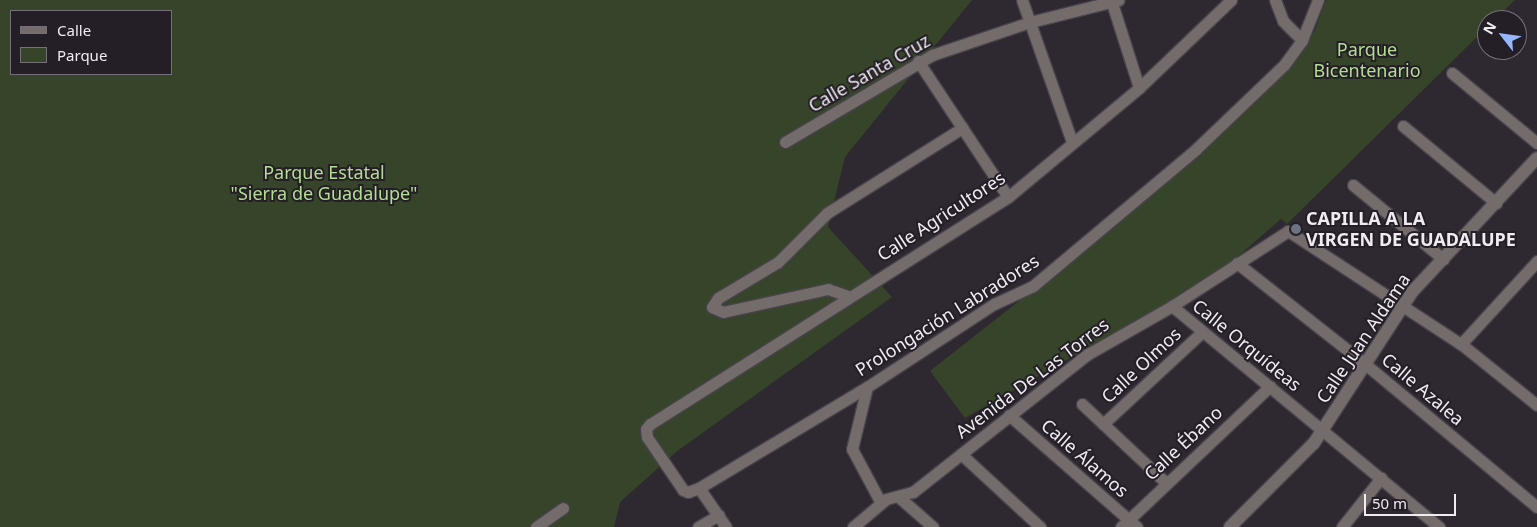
<!DOCTYPE html>
<meta charset="utf-8">
<style>
body{margin:0}
#map{position:relative;width:1537px;height:527px;overflow:hidden;background:#2e2831;font-family:"Noto Sans",sans-serif}
div>[style]{position:absolute}
[style*='--x']{left:calc(var(--x)*1px);top:calc(var(--y)*1px);width:calc(var(--w)*1px);rotate:calc(var(--a)*1deg)}
.green>*{inset:0;background:#36452a}
.roads{filter:drop-shadow(1px 0 #49434c) drop-shadow(-1px 0 #49434c) drop-shadow(0 1px #49434c) drop-shadow(0 -1px #49434c)}
.minor>*{height:11px;margin:-5.5px;padding:0 5.5px;transform-origin:5.5px;border-radius:5.5px;background:#736c6b}
.tertiary>*{height:12px;margin:-6px;padding:0 6px;transform-origin:6px;border-radius:6px;background:#736c6b}
.dots>*{width:14px;height:14px;translate:-50% -50%;box-sizing:border-box;border:2px solid #241e27;border-radius:50%}
span{translate:-50% -50%;white-space:nowrap;text-align:center;line-height:1.15;-webkit-text-stroke:4px #241e27;paint-order:stroke}
.park-label{font-size:18px;color:#b4de93}
.street-label{font-size:18px;color:#efebf1}
.poi-label{font-size:18px;color:#efebf1;font-weight:700}
.left{translate:0 -50%;text-align:left}
.legend{position:absolute;left:10px;top:10px;width:162px;height:65px;box-sizing:border-box;background:#241e27;border:1px solid #757078;margin:0;padding:6px 9px;list-style:none;font-size:15px;color:#efebf1}
.legend li{display:flex;align-items:center;gap:10px;height:25px}
.legend b{width:25px;border:1px solid #757078}
.north{position:absolute;left:1477px;top:10px;width:50px;height:50px;box-sizing:border-box;background:#241e27;border:1px solid #757078;border-radius:50%;rotate:300deg;font-size:14px;font-weight:700;line-height:20px;text-align:center;color:#efebf1}
.north::after{content:'';display:block;margin:auto;width:18px;height:22px;background:#95b7fd;clip-path:polygon(50% 0,100% 100%,50% 72%,0 100%)}
.scale{position:absolute;left:1364px;top:494px;width:92px;height:22px;box-sizing:border-box;border:2px solid #efebf1;border-top:0;padding-left:6px;font-size:15px;line-height:18px;white-space:nowrap;color:#efebf1;-webkit-text-stroke:4px #241e27;paint-order:stroke}
</style>
<div id="map">
<div class="green">
<div style="clip-path:polygon(evenodd,0 0,972px 0,845px 157px,828px 227px,892px 297px,676px 452px,620px 502px,614px 527px,0 527px,0 0,11px 11px,171px 11px,171px 74px,11px 74px,11px 11px)"></div>
<div style="clip-path:polygon(1326px 0,1515px 0,1494px 20px,1487px 20px,1487px 27px,1287px 224px,1281px 219px,1234px 260px,1170px 301px,965px 418px,930px 371px,1128px 215px,1215px 140px,1300px 56px,1314px 32px)"></div>
</div>
<div class="roads">
<div class="minor">
<div style="--x:1022;--y:0;--w:151;--a:70.6"></div>
<div style="--x:1111;--y:0;--w:92;--a:72.3"></div>
<div style="--x:1231;--y:0;--w:127;--a:136.3"></div>
<div style="--x:1139;--y:88;--w:170;--a:140.2"></div>
<div style="--x:1008;--y:197;--w:424;--a:147.6"></div>
<div style="--x:650;--y:424;--w:6;--a:129"></div>
<div style="--x:646;--y:429;--w:8;--a:83"></div>
<div style="--x:647;--y:437;--w:64;--a:55.8"></div>
<div style="--x:683;--y:490;--w:5;--a:22"></div>
<div style="--x:688;--y:492;--w:12;--a:-20"></div>
<div style="--x:699;--y:488;--w:196;--a:-31"></div>
<div style="--x:867;--y:387;--w:152;--a:-33.2"></div>
<div style="--x:994;--y:304;--w:43;--a:-24.8"></div>
<div style="--x:1033;--y:286;--w:212;--a:-40"></div>
<div style="--x:1195;--y:150;--w:123;--a:-43.7"></div>
<div style="--x:1284;--y:65;--w:31;--a:-54"></div>
<div style="--x:1302;--y:40;--w:43;--a:-68.2"></div>
<div style="--x:1275;--y:0;--w:22;--a:69"></div>
<div style="--x:1283;--y:21;--w:27;--a:45"></div>
<div style="--x:918;--y:61;--w:163;--a:56.5"></div>
<div style="--x:1452;--y:73;--w:110;--a:39.5"></div>
<div style="--x:1403;--y:126;--w:121;--a:39.6"></div>
<div style="--x:785;--y:142;--w:171;--a:-30.6"></div>
<div style="--x:932;--y:55;--w:103;--a:-18.6"></div>
<div style="--x:1030;--y:22;--w:91;--a:-14"></div>
<div style="--x:1353;--y:185;--w:117;--a:39.4"></div>
<div style="--x:1237;--y:263;--w:162;--a:38.2"></div>
<div style="--x:1364;--y:363;--w:225;--a:39.8"></div>
<div style="--x:848;--y:296;--w:21;--a:-161"></div>
<div style="--x:828;--y:289;--w:107;--a:167.6"></div>
<div style="--x:723;--y:312;--w:12;--a:-156"></div>
<div style="--x:712;--y:307;--w:11;--a:-56"></div>
<div style="--x:718;--y:298;--w:70;--a:-31"></div>
<div style="--x:778;--y:262;--w:69;--a:-45"></div>
<div style="--x:827;--y:213;--w:160;--a:-32.2"></div>
<div style="--x:1172;--y:306;--w:347;--a:39.6"></div>
<div style="--x:1461;--y:344;--w:113;--a:-47.5"></div>
<div style="--x:867;--y:387;--w:64;--a:103.6"></div>
<div style="--x:852;--y:449;--w:61;--a:61.8"></div>
<div style="--x:1082;--y:404;--w:115;--a:43.2"></div>
<div style="--x:1009;--y:415;--w:170;--a:41.2"></div>
<div style="--x:1103;--y:424;--w:135;--a:-42.9"></div>
<div style="--x:961;--y:454;--w:108;--a:42.7"></div>
<div style="--x:699;--y:488;--w:47;--a:55.3"></div>
<div style="--x:900;--y:498;--w:44;--a:41.3"></div>
<div style="--x:536;--y:527;--w:33;--a:-35"></div>
<div style="--x:698;--y:527;--w:24;--a:-30"></div>
<div style="--x:853;--y:527;--w:43;--a:-40.3"></div>
<div style="--x:886;--y:499;--w:28;--a:-15"></div>
<div style="--x:913;--y:492;--w:223;--a:-38.3"></div>
<div style="--x:1088;--y:354;--w:97;--a:-29.7"></div>
<div style="--x:1172;--y:306;--w:138;--a:-32.9"></div>
<div style="--x:1288;--y:231;--w:207;--a:33.2"></div>
<div style="--x:1461;--y:344;--w:97;--a:38.8"></div>
<div style="--x:1121;--y:527;--w:205;--a:-43.4"></div>
<div style="--x:1342;--y:527;--w:63;--a:-51.5"></div>
</div>
<div class="tertiary">
<div style="--x:1230;--y:527;--w:119;--a:-45"></div>
<div style="--x:1314;--y:443;--w:180;--a:-57"></div>
<div style="--x:1412;--y:292;--w:183;--a:-47"></div>
</div>
</div>
<div class="dots">
<div style="left:1296px;top:229px;background:#6b7280"></div>
</div>
<div class="park-label">
<span style="left:1367px;top:60px">Parque<br>Bicentenario</span>
<span style="left:324px;top:183px">Parque Estatal<br>"Sierra de Guadalupe"</span>
</div>
<div class="street-label">
<span style="left:869px;top:73px;rotate:-30deg">Calle Santa Cruz</span>
<span style="left:941px;top:216px;rotate:-33deg">Calle Agricultores</span>
<span style="left:947px;top:315px;rotate:-32deg">Prolongación Labradores</span>
<span style="left:1363px;top:338px;rotate:-56deg">Calle Juan Aldama</span>
<span style="left:1247px;top:345px;rotate:39deg">Calle Orquídeas</span>
<span style="left:1141px;top:365px;rotate:-43deg">Calle Olmos</span>
<span style="left:1032px;top:378px;rotate:-37deg">Avenida De Las Torres</span>
<span style="left:1423px;top:389px;rotate:40deg">Calle Azalea</span>
<span style="left:1183px;top:443px;rotate:-43deg">Calle Ébano</span>
<span style="left:1085px;top:458px;rotate:41deg">Calle Álamos</span>
</div>
<div class="poi-label">
<span class="left" style="left:1306px;top:229px">CAPILLA A LA<br>VIRGEN DE GUADALUPE</span>
</div>
<ul class="legend">
<li><b style="height:6px;background:#736c6b"></b>Calle</li>
<li><b style="height:14px;background:#36452a"></b>Parque</li>
</ul>
<div class="north">N</div>
<div class="scale">50 m</div>
</div>
